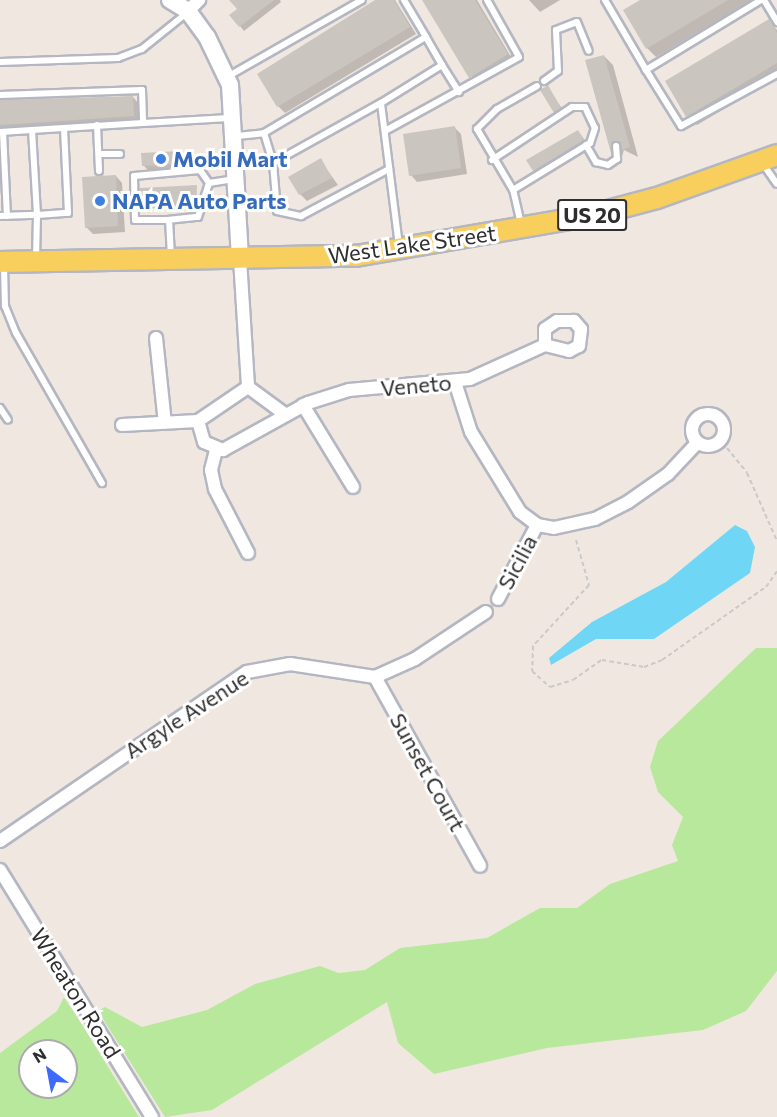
<!DOCTYPE html>
<style>
body{margin:0}
#map{position:relative;width:777px;height:1117px;overflow:hidden;background:#f0e8e0;font-family:Commissioner,sans-serif}
div>[style]{position:absolute}
[style*='--x']{left:calc(var(--x)*1px);top:calc(var(--y)*1px);width:calc(var(--w)*1px);rotate:calc(var(--a)*1deg)}
.green>*{inset:0;background:#b8e89b}
.water>*{inset:0;background:#6fd7f5}
.shadow>*{inset:0;background:#0003}
.building>*{inset:0;background:#cbc5bf}
.path>*{height:2px;margin-top:-1px;transform-origin:0;background:repeating-linear-gradient(90deg,#c9c9c9 0 4.5px,transparent 0 7.5px)}
.roads{filter:drop-shadow(2px 0 #b4b7c2) drop-shadow(-2px 0 #b4b7c2) drop-shadow(0 2px #b4b7c2) drop-shadow(0 -2px #b4b7c2)}
.service>*{height:6px;margin:-3px;padding:0 3px;transform-origin:3px;border-radius:3px;background:#fff}
.minor>*{height:12px;margin:-6px;padding:0 6px;transform-origin:6px;border-radius:6px;background:#fff}
.minor>.ring{margin:-6px;padding:0;box-sizing:content-box;background:none;border:12px solid #fff;border-radius:50%}
.tertiary>*{height:16px;margin:-8px;padding:0 8px;transform-origin:8px;border-radius:8px;background:#fff}
.primary>*{height:20px;margin:-10px;padding:0 10px;transform-origin:10px;border-radius:10px;background:#f8ce5d}
.dots>*{width:16px;height:16px;translate:-50% -50%;box-sizing:border-box;border:3px solid #fff;border-radius:50%}
span{translate:-50% -50%;white-space:nowrap;text-align:center;line-height:1.15;-webkit-text-stroke:6px #fff;paint-order:stroke}
.shield-label span{padding:2px 4px;background:#fff;border:2px solid;border-radius:4px;-webkit-text-stroke-width:0}
.shield-label{font-size:21px;color:#2e2e2e;font-weight:700}
.shop-label{font-size:22px;color:#366cbe;font-weight:700}
.left{translate:0 -50%;text-align:left}
.street-label{font-size:22px;color:#2e2e2e}
.north{position:absolute;left:18px;top:1039px;width:60px;height:60px;box-sizing:border-box;background:#fff;border:2px solid #ababab;border-radius:50%;rotate:328deg;font-size:16px;font-weight:700;line-height:24px;text-align:center;color:#2e2e2e}
.north::after{content:'';display:block;margin:auto;width:21px;height:27px;background:#3e69ff;clip-path:polygon(50% 0,100% 100%,50% 72%,0 100%)}
</style>
<div id="map">
<div class="green">
<div style="clip-path:polygon(756px 648px,777px 648px,777px 971px,746px 1011px,703px 1030px,547px 1048px,434px 1074px,398px 1043px,387px 1002px,212px 1110px,165px 1117px,98px 1011px,105px 1007px,142px 1027px,207px 1010px,255px 984px,320px 966px,339px 973px,365px 970px,400px 948px,487px 938px,540px 908px,577px 908px,610px 884px,678px 861px,672px 845px,683px 817px,658px 792px,650px 767px,658px 741px)"></div>
<div style="clip-path:polygon(evenodd,64px 997px,81px 1023px,139px 1117px,0 1117px,0 1053px,57px 1011px,64px 997px,30px 1051px,66px 1051px,66px 1087px,30px 1087px,30px 1051px)"></div>
</div>
<div class="water">
<div style="clip-path:polygon(735px 525px,747px 531px,755px 547px,750px 573px,654px 639px,596px 639px,551px 665px,549px 658px,592px 622px,666px 582px)"></div>
</div>
<div class="shadow">
<div style="clip-path:polygon(236px 0,280px 0,281px 2px,244px 31px,231px 15px,239px 9px)"></div>
<div style="clip-path:polygon(379px 0,395px 0,416px 34px,285px 113px,278px 106px)"></div>
<div style="clip-path:polygon(424px 0,477px 0,514px 62px,477px 84px)"></div>
<div style="clip-path:polygon(529px 0,560px 0,540px 12px)"></div>
<div style="clip-path:polygon(643px 0,752px 0,656px 57px,647px 48px)"></div>
<div style="clip-path:polygon(768px 21px,777px 30px,777px 77px,697px 125px,687px 116px)"></div>
<div style="clip-path:polygon(604px 56px,613px 65px,638px 157px,624px 150px,621px 160px,612px 152px,587px 61px)"></div>
<div style="clip-path:polygon(547px 87px,566px 114px,561px 118px,555px 112px)"></div>
<div style="clip-path:polygon(133px 97px,139px 104px,140px 122px,0 127px,0 102px)"></div>
<div style="clip-path:polygon(455px 128px,461px 134px,467px 174px,417px 182px,411px 175px)"></div>
<div style="clip-path:polygon(578px 131px,590px 147px,540px 177px,534px 170px)"></div>
<div style="clip-path:polygon(180px 153px,188px 171px,150px 172px,143px 165px)"></div>
<div style="clip-path:polygon(320px 160px,338px 185px,307px 201px,300px 194px)"></div>
<div style="clip-path:polygon(116px 176px,122px 183px,125px 232px,93px 234px,86px 227px)"></div>
<div style="clip-path:polygon(196px 187px,197px 207px,141px 208px)"></div>
</div>
<div class="building">
<div style="clip-path:polygon(229px 0,274px 0,239px 27px,229px 15px,237px 9px)"></div>
<div style="clip-path:polygon(375px 0,394px 0,410px 27px,277px 107px,257px 74px)"></div>
<div style="clip-path:polygon(422px 0,475px 0,508px 54px,469px 78px)"></div>
<div style="clip-path:polygon(640px 0,728px 0,646px 49px,623px 10px)"></div>
<div style="clip-path:polygon(769px 19px,777px 33px,777px 63px,686px 117px,665px 81px)"></div>
<div style="clip-path:polygon(604px 55px,630px 147px,622px 150px,615px 141px,611px 153px,585px 60px)"></div>
<div style="clip-path:polygon(548px 85px,561px 108px,554px 113px,540px 90px)"></div>
<div style="clip-path:polygon(133px 96px,134px 116px,0 125px,0 100px)"></div>
<div style="clip-path:polygon(455px 126px,461px 168px,409px 176px,403px 134px)"></div>
<div style="clip-path:polygon(578px 130px,584px 140px,533px 171px,526px 160px)"></div>
<div style="clip-path:polygon(181px 151px,182px 164px,142px 166px,141px 153px)"></div>
<div style="clip-path:polygon(321px 158px,332px 178px,299px 195px,288px 177px)"></div>
<div style="clip-path:polygon(116px 175px,118px 226px,85px 228px,82px 177px)"></div>
<div style="clip-path:polygon(197px 185px,196px 206px,140px 209px,140px 188px)"></div>
</div>
<div class="path">
<div style="--x:727;--y:448;--w:32;--a:51"></div>
<div style="--x:747;--y:473;--w:74;--a:66.2"></div>
<div style="--x:576;--y:540;--w:47;--a:73.9"></div>
<div style="--x:589;--y:585;--w:83;--a:132.6"></div>
<div style="--x:533;--y:646;--w:25;--a:92"></div>
<div style="--x:532;--y:671;--w:24;--a:42"></div>
<div style="--x:550;--y:687;--w:24;--a:-17"></div>
<div style="--x:573;--y:680;--w:35;--a:-35"></div>
<div style="--x:602;--y:660;--w:43;--a:9.5"></div>
<div style="--x:644;--y:667;--w:19;--a:-21"></div>
<div style="--x:662;--y:660;--w:127;--a:-35.1"></div>
<div style="--x:766;--y:587;--w:19;--a:-55"></div>
</div>
<div class="roads">
<div class="service">
<div style="--x:605;--y:0;--w:81;--a:59.6"></div>
<div style="--x:761;--y:0;--w:135;--a:148.7"></div>
<div style="--x:646;--y:70;--w:66;--a:58"></div>
<div style="--x:681;--y:126;--w:109;--a:-28.4"></div>
<div style="--x:764;--y:0;--w:26;--a:59"></div>
<div style="--x:0;--y:62;--w:118;--a:-1.9"></div>
<div style="--x:118;--y:58;--w:26;--a:-21"></div>
<div style="--x:142;--y:49;--w:59;--a:-38.8"></div>
<div style="--x:442;--y:65;--w:32;--a:58"></div>
<div style="--x:227;--y:77;--w:155;--a:-29.7"></div>
<div style="--x:544;--y:81;--w:17;--a:-36"></div>
<div style="--x:558;--y:71;--w:41;--a:-92.8"></div>
<div style="--x:556;--y:30;--w:22;--a:-21"></div>
<div style="--x:577;--y:22;--w:31;--a:68"></div>
<div style="--x:0;--y:95;--w:142;--a:-2"></div>
<div style="--x:142;--y:90;--w:33;--a:88"></div>
<div style="--x:143;--y:123;--w:86;--a:-3.3"></div>
<div style="--x:97;--y:125;--w:46;--a:87.5"></div>
<div style="--x:32;--y:130;--w:85;--a:86.6"></div>
<div style="--x:37;--y:215;--w:31;--a:-4"></div>
<div style="--x:68;--y:213;--w:85;--a:-92.7"></div>
<div style="--x:385;--y:131;--w:153;--a:-28.9"></div>
<div style="--x:519;--y:57;--w:65;--a:-119.3"></div>
<div style="--x:0;--y:132;--w:143;--a:-3.6"></div>
<div style="--x:3;--y:132;--w:84;--a:87.3"></div>
<div style="--x:264;--y:133;--w:31;--a:73"></div>
<div style="--x:273;--y:163;--w:124;--a:-29.1"></div>
<div style="--x:237;--y:136;--w:27;--a:-6"></div>
<div style="--x:264;--y:133;--w:188;--a:-30.7"></div>
<div style="--x:426;--y:37;--w:43;--a:-120.7"></div>
<div style="--x:586;--y:145;--w:20;--a:60"></div>
<div style="--x:596;--y:162;--w:12;--a:14"></div>
<div style="--x:608;--y:165;--w:11;--a:-34"></div>
<div style="--x:617;--y:159;--w:13;--a:-94"></div>
<div style="--x:99;--y:154;--w:21;--a:0"></div>
<div style="--x:492;--y:160;--w:96;--a:-33.5"></div>
<div style="--x:572;--y:107;--w:13;--a:0"></div>
<div style="--x:585;--y:107;--w:23;--a:65"></div>
<div style="--x:595;--y:128;--w:16;--a:108"></div>
<div style="--x:590;--y:143;--w:90;--a:148.6"></div>
<div style="--x:273;--y:163;--w:48;--a:85.2"></div>
<div style="--x:277;--y:211;--w:25;--a:12"></div>
<div style="--x:301;--y:216;--w:100;--a:-28.1"></div>
<div style="--x:763;--y:164;--w:24;--a:55"></div>
<div style="--x:0;--y:216;--w:37;--a:-2"></div>
<div style="--x:37;--y:215;--w:43;--a:91.3"></div>
<div style="--x:167;--y:220;--w:31;--a:-6"></div>
<div style="--x:198;--y:217;--w:36;--a:-72"></div>
<div style="--x:521;--y:224;--w:35;--a:-103"></div>
<div style="--x:513;--y:190;--w:71;--a:-120.5"></div>
<div style="--x:477;--y:129;--w:28;--a:-45"></div>
<div style="--x:497;--y:109;--w:46;--a:-29.9"></div>
<div style="--x:399;--y:246;--w:144;--a:-97.2"></div>
<div style="--x:381;--y:103;--w:72;--a:-31.9"></div>
<div style="--x:442;--y:65;--w:32;--a:-120"></div>
<div style="--x:171;--y:257;--w:37;--a:-93"></div>
<div style="--x:169;--y:220;--w:34;--a:180"></div>
<div style="--x:135;--y:220;--w:44;--a:-91.3"></div>
<div style="--x:134;--y:176;--w:66;--a:-5.2"></div>
<div style="--x:200;--y:170;--w:16;--a:55"></div>
<div style="--x:209;--y:183;--w:25;--a:-9"></div>
<div style="--x:4;--y:266;--w:40;--a:88.6"></div>
<div style="--x:5;--y:306;--w:29;--a:68"></div>
<div style="--x:16;--y:333;--w:173;--a:60.2"></div>
<div style="--x:0;--y:408;--w:14;--a:56"></div>
</div>
<div class="minor">
<div style="--x:188;--y:11;--w:16;--a:-45"></div>
<div style="--x:240;--y:259;--w:128;--a:86.4"></div>
<div style="--x:156;--y:338;--w:85;--a:84"></div>
<div style="--x:455;--y:382;--w:52;--a:72.3"></div>
<div style="--x:471;--y:432;--w:94;--a:58.5"></div>
<div style="--x:520;--y:512;--w:21;--a:37"></div>
<div style="--x:537;--y:525;--w:17;--a:10"></div>
<div style="--x:554;--y:528;--w:42;--a:-12.4"></div>
<div style="--x:595;--y:519;--w:37;--a:-27"></div>
<div style="--x:628;--y:502;--w:49;--a:-35"></div>
<div style="--x:668;--y:474;--w:42;--a:-46.9"></div>
<div style="--x:248;--y:387;--w:47;--a:36.4"></div>
<div style="--x:303;--y:405;--w:96;--a:58.6"></div>
<div class="ring" style="left:692px;top:414px;width:20px;height:20px"></div>
<div style="--x:198;--y:421;--w:60;--a:-34.2"></div>
<div style="--x:122;--y:425;--w:76;--a:-3"></div>
<div style="--x:198;--y:421;--w:22;--a:74"></div>
<div style="--x:204;--y:442;--w:21;--a:23"></div>
<div style="--x:223;--y:450;--w:97;--a:-28.9"></div>
<div style="--x:308;--y:403;--w:43;--a:-17.6"></div>
<div style="--x:349;--y:390;--w:121;--a:-5.2"></div>
<div style="--x:470;--y:379;--w:82;--a:-24.4"></div>
<div style="--x:545;--y:345;--w:25;--a:14"></div>
<div style="--x:569;--y:351;--w:11;--a:-27"></div>
<div style="--x:579;--y:346;--w:17;--a:-83"></div>
<div style="--x:581;--y:329;--w:11;--a:-131"></div>
<div style="--x:574;--y:321;--w:17;--a:180"></div>
<div style="--x:557;--y:321;--w:14;--a:146"></div>
<div style="--x:545;--y:329;--w:16;--a:90"></div>
<div style="--x:216;--y:450;--w:21;--a:104"></div>
<div style="--x:211;--y:470;--w:19;--a:78"></div>
<div style="--x:215;--y:489;--w:72;--a:62.7"></div>
<div style="--x:498;--y:599;--w:84;--a:-62.2"></div>
<div style="--x:375;--y:677;--w:216;--a:60.9"></div>
<div style="--x:0;--y:841;--w:299;--a:-34.4"></div>
<div style="--x:247;--y:672;--w:44;--a:-10.5"></div>
<div style="--x:290;--y:664;--w:86;--a:8.7"></div>
<div style="--x:375;--y:677;--w:44;--a:-24.2"></div>
<div style="--x:415;--y:659;--w:85;--a:-33.5"></div>
<div style="--x:0;--y:870;--w:290;--a:58.4"></div>
</div>
<div class="tertiary">
<div style="--x:170;--y:0;--w:21;--a:31"></div>
<div style="--x:188;--y:11;--w:32;--a:54"></div>
<div style="--x:207;--y:37;--w:53;--a:64.4"></div>
<div style="--x:230;--y:85;--w:174;--a:86.7"></div>
</div>
<div class="primary">
<div style="--x:0;--y:262;--w:356;--a:-1"></div>
<div style="--x:356;--y:256;--w:241;--a:-9.8"></div>
<div style="--x:593;--y:215;--w:66;--a:-14.9"></div>
<div style="--x:657;--y:198;--w:127;--a:-19.7"></div>
</div>
</div>
<div class="dots">
<div style="left:161px;top:159px;background:#3f7fe0"></div>
<div style="left:100px;top:201px;background:#3f7fe0"></div>
</div>
<div class="shield-label">
<span style="left:592px;top:215px">US 20</span>
</div>
<div class="shop-label">
<span class="left" style="left:173px;top:159px">Mobil Mart</span>
<span class="left" style="left:112px;top:201px">NAPA Auto Parts</span>
</div>
<div class="street-label">
<span style="left:412px;top:244px;rotate:-8deg">West Lake Street</span>
<span style="left:416px;top:385px;rotate:-5deg">Veneto</span>
<span style="left:517px;top:562px;rotate:-62deg">Sicilia</span>
<span style="left:186px;top:714px;rotate:-33deg">Argyle Avenue</span>
<span style="left:428px;top:772px;rotate:61deg">Sunset Court</span>
<span style="left:76px;top:993px;rotate:58deg">Wheaton Road</span>
</div>
<div class="north">N</div>
</div>
